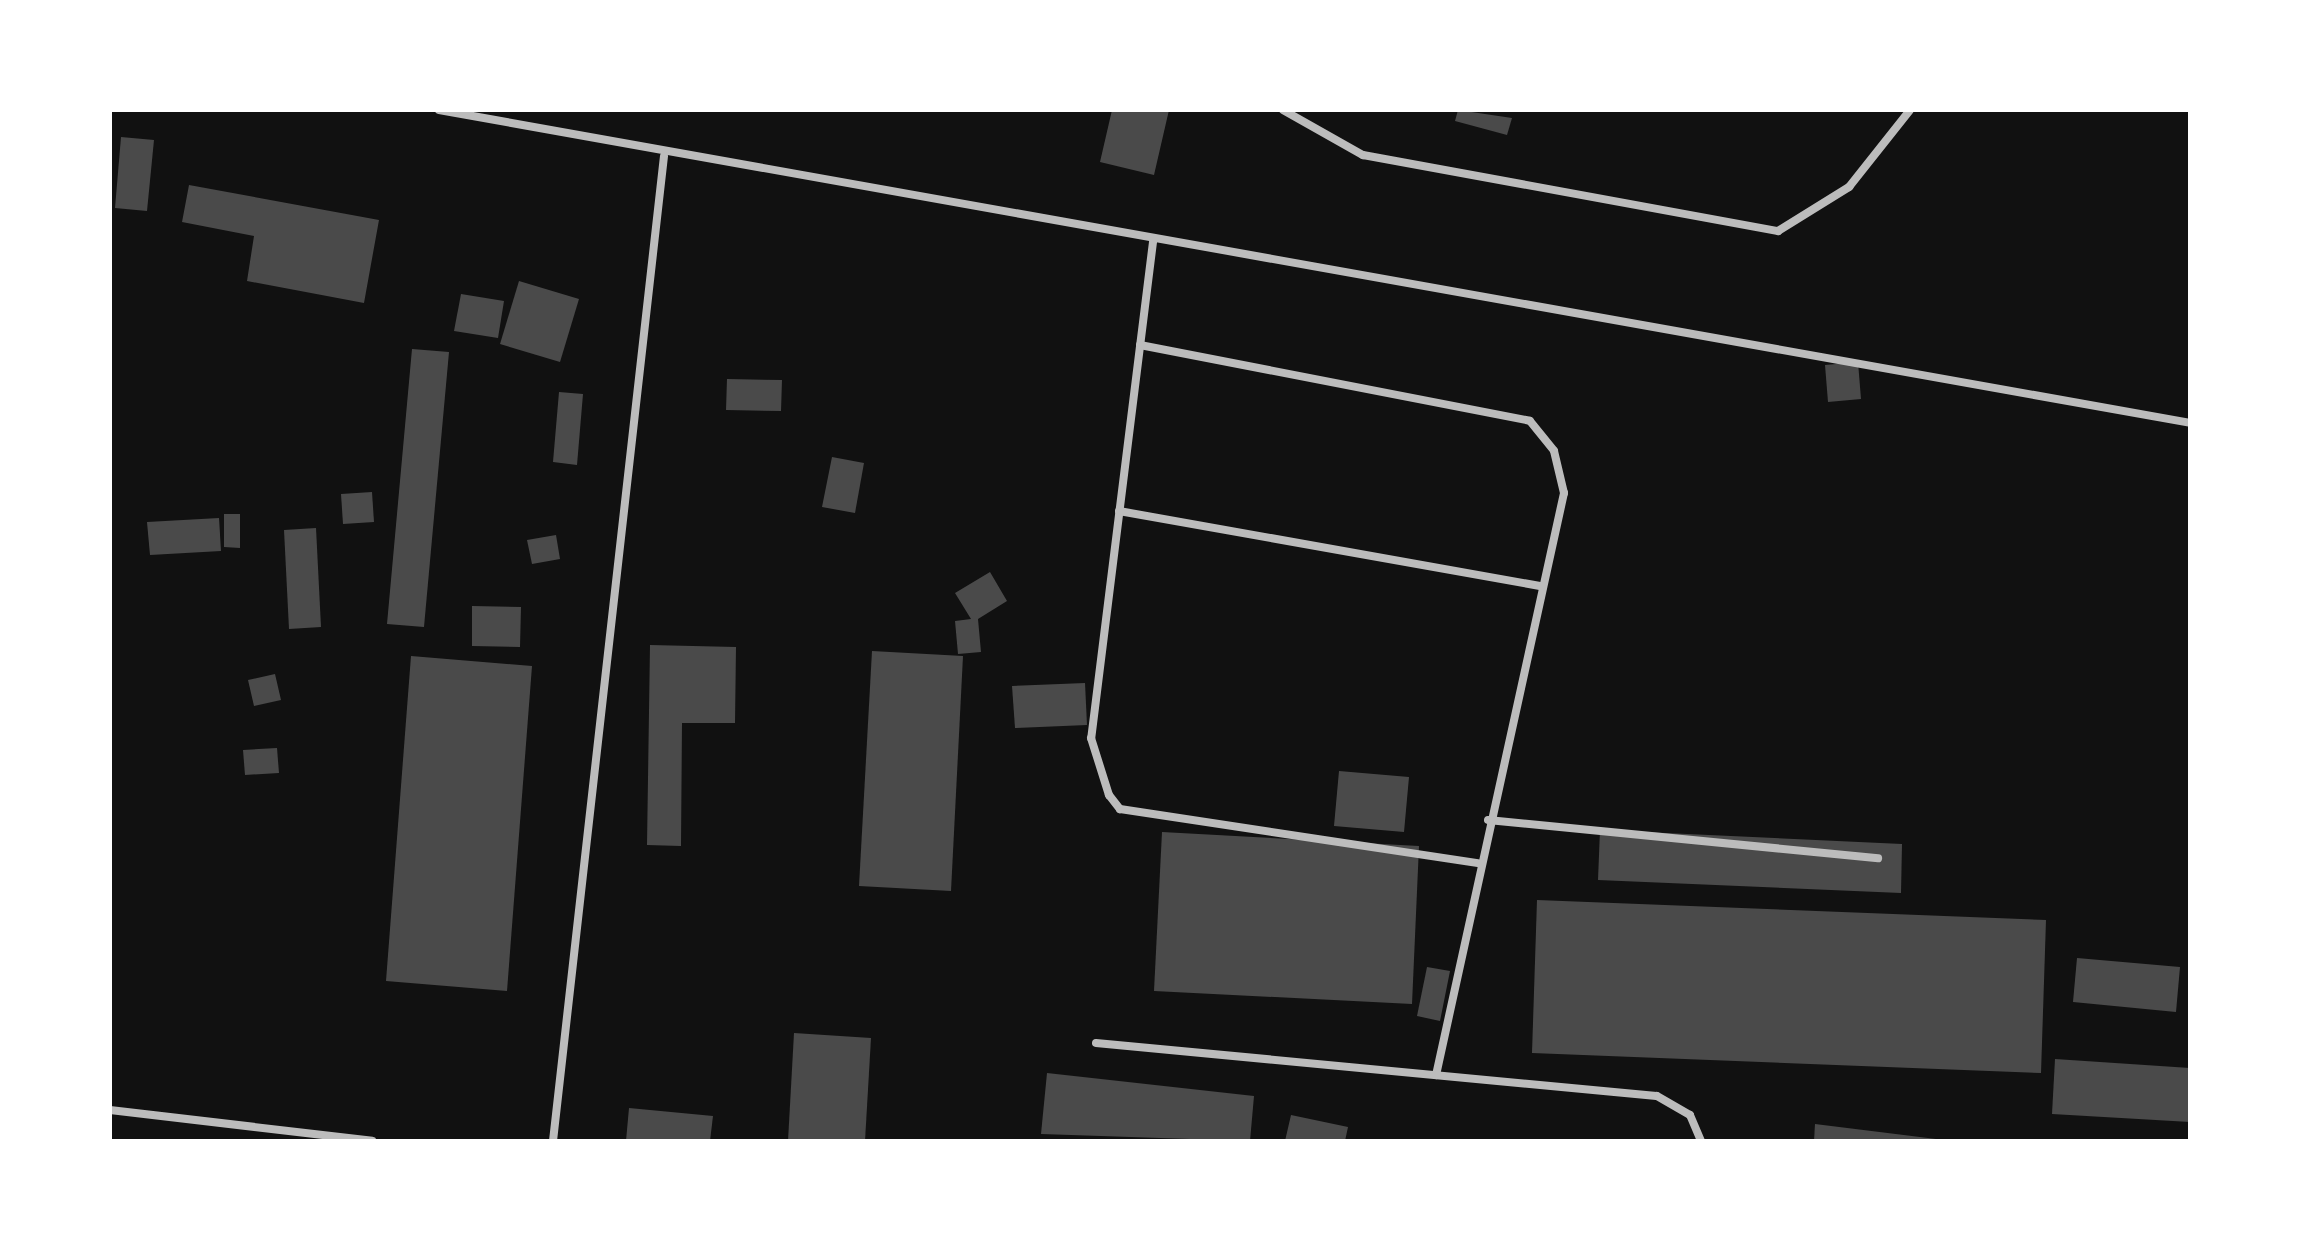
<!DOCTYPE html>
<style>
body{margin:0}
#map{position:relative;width:2300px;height:1251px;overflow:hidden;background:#111;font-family:Figtree,sans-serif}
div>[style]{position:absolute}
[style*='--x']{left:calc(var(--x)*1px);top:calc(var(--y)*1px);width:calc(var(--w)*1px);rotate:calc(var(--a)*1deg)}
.building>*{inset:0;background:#4a4a4a}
.service>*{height:8px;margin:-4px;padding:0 4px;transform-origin:4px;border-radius:4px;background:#bcbcbc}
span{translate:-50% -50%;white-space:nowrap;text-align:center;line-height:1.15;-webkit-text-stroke:10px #fff;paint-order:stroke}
.frame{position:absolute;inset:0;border:112px solid #fff;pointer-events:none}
</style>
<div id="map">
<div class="building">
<div style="clip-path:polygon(1112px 110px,1169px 110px,1154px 175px,1100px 162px)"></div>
<div style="clip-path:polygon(1458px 110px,1512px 118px,1507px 135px,1455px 121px)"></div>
<div style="clip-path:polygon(121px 137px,154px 140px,147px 211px,115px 208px)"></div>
<div style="clip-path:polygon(189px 185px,379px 220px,364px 303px,247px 281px,254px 236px,182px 222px)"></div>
<div style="clip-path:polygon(519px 281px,579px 299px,560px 362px,500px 344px)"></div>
<div style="clip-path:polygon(461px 294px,504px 301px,498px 338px,454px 331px)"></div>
<div style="clip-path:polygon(412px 349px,449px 352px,424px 627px,387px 624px)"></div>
<div style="clip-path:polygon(1858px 362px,1861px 399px,1828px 402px,1825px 365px)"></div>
<div style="clip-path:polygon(727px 379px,782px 380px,781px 411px,726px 410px)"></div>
<div style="clip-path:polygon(559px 392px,583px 394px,577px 465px,553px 462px)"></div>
<div style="clip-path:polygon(832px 457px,864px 463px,855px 513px,822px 507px)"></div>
<div style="clip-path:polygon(372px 492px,374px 522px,343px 524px,341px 494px)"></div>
<div style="clip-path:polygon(224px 514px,240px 514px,240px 548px,224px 547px)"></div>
<div style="clip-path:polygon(219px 518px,221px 551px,150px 555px,147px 522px)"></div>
<div style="clip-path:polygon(316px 528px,321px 627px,289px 629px,284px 530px)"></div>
<div style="clip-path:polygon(556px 535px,560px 559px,532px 564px,527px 540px)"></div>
<div style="clip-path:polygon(990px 572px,1007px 601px,978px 619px,981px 652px,958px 654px,955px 621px,971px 619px,955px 593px)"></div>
<div style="clip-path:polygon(472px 606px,521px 607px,520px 647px,472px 646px)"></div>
<div style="clip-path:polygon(650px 645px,736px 647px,735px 723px,682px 723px,681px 846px,647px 845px)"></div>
<div style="clip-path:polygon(872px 651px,963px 656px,951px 891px,859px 886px)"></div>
<div style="clip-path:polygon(411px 656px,532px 666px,507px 991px,386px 981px)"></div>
<div style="clip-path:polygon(275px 674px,281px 700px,254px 706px,248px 680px)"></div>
<div style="clip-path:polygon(1085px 683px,1087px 725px,1015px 728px,1012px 686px)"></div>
<div style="clip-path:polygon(277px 748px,279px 773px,245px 775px,243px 750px)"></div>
<div style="clip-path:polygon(1339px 771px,1409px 777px,1404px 832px,1334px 826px)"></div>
<div style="clip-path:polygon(1600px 830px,1902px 844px,1901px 893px,1598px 880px)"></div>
<div style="clip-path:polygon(1162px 832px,1419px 846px,1412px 1004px,1154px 991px)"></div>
<div style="clip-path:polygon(1537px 900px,2046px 920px,2041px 1073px,1532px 1053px)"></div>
<div style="clip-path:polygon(2077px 958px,2180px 967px,2176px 1012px,2073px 1002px)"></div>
<div style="clip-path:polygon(1427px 967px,1450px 971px,1440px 1021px,1417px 1016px)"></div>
<div style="clip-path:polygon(794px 1033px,871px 1038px,865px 1141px,788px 1141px)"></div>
<div style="clip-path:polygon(2055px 1059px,2190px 1068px,2190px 1122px,2052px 1114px)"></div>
<div style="clip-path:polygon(1047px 1073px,1254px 1096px,1250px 1141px,1041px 1134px)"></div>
<div style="clip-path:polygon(629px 1108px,713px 1116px,710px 1141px,626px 1141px)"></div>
<div style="clip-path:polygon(1291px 1115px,1348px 1127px,1345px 1141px,1285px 1141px)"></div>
<div style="clip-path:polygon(1815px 1124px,1936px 1139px,1936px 1141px,1814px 1141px)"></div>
</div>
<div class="service">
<div style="--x:439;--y:110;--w:1779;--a:10.13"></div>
<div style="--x:1283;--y:110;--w:92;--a:29.4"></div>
<div style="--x:1363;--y:155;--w:422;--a:10.4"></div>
<div style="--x:1778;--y:231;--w:84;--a:-31.8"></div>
<div style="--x:1849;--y:187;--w:98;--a:-51.6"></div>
<div style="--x:1153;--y:242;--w:500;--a:97.1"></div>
<div style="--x:1091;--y:738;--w:60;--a:72.5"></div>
<div style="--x:1109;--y:795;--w:18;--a:52"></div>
<div style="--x:1120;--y:809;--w:362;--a:8.6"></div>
<div style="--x:1140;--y:345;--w:397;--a:11"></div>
<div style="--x:1530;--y:421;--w:38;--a:51"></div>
<div style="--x:1554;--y:451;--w:43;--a:76.6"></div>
<div style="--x:1564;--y:493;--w:596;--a:102.4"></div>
<div style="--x:1119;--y:511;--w:429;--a:10.1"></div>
<div style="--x:1488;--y:820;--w:392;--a:5.6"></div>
<div style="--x:1096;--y:1043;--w:563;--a:5.4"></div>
<div style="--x:1657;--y:1096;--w:38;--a:30"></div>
<div style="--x:1690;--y:1115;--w:28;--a:67"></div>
<div style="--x:110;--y:1110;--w:264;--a:6.7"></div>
<div style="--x:553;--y:1141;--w:991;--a:-83.57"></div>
</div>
<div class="frame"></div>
</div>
